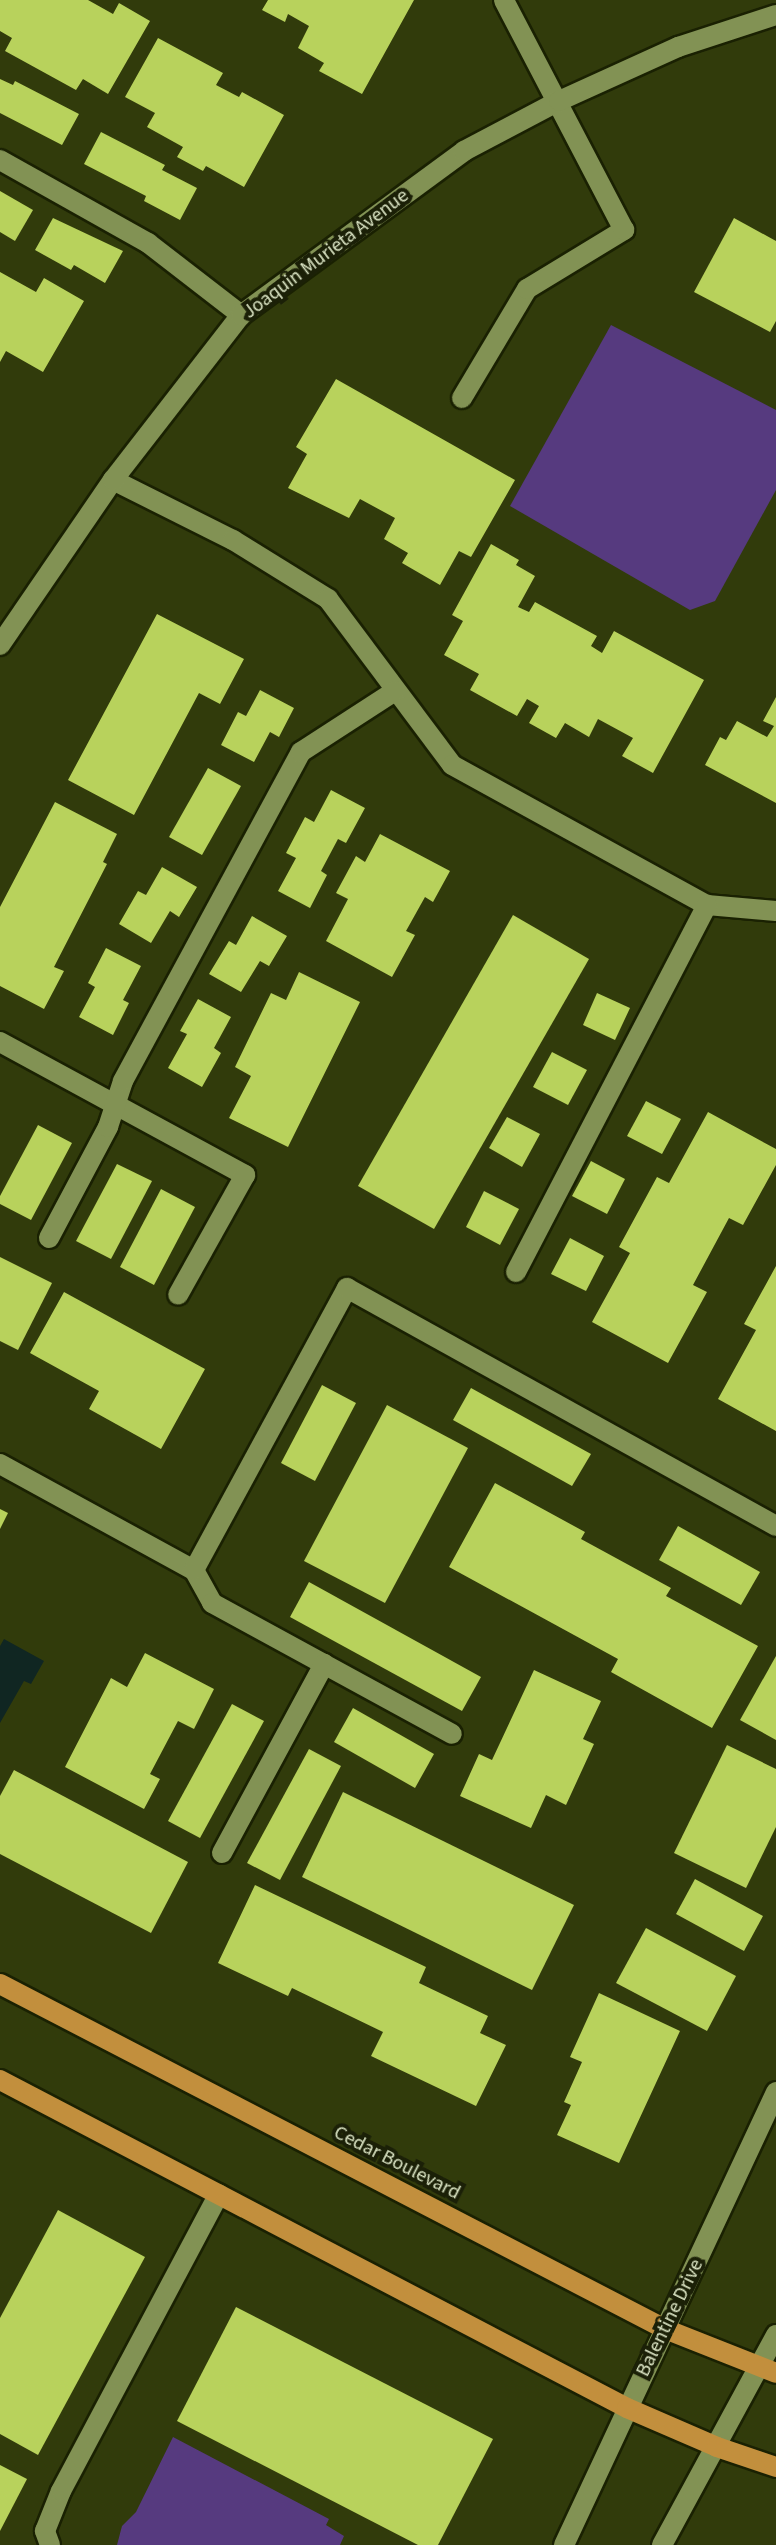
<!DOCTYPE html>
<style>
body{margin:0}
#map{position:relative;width:776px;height:2545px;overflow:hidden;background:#313b0b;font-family:"Source Sans 3",sans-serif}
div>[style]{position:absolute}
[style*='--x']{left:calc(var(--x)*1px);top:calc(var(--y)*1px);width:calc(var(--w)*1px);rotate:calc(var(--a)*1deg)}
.green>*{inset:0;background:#563a7f}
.water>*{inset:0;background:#102622}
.building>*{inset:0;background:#b8d25c}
.roads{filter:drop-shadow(2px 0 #1a2102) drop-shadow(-2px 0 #1a2102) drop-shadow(0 2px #1a2102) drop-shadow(0 -2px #1a2102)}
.minor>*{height:20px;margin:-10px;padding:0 10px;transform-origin:10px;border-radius:10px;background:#829254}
.major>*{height:20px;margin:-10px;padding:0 10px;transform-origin:10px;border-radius:10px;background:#c28f3d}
span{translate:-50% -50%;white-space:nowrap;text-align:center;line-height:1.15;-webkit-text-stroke:8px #1b2007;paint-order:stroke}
.street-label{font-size:20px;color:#dae3c3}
</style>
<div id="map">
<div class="green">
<div style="clip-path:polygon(611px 325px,776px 410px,776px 490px,715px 601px,690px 610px,510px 506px)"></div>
<div style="clip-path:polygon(173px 2437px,329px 2519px,326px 2525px,344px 2536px,340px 2545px,117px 2545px,122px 2526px,136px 2512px)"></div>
</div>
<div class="water">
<div style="clip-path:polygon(4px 1639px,44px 1661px,31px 1684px,24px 1681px,0 1723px,0 1646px)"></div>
</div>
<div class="building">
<div style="clip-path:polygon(0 0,88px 0,113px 14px,119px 3px,150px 21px,108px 94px,83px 79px,76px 90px,5px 51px,12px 38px,0 31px)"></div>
<div style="clip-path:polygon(268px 0,414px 0,362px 94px,319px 71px,324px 63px,298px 48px,309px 26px,288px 14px,285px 22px,262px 10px)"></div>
<div style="clip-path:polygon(158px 38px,223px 73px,216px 85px,239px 97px,242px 92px,284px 115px,244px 187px,206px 166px,203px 171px,177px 157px,183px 147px,147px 127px,155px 113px,125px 97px)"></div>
<div style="clip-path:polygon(0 79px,13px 85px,15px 81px,79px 114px,62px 145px,0 113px)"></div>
<div style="clip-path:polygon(101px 132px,165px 165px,162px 170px,197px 188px,180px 220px,144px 201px,146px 196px,84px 164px)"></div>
<div style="clip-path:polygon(0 191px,33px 210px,15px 241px,0 232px)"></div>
<div style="clip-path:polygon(53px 218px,123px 251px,105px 283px,74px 265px,71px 270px,35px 250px)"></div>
<div style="clip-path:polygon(734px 218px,776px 241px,776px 321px,770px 332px,694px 292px)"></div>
<div style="clip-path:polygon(0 272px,36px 292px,44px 278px,84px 301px,43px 372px,6px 351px,0 362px)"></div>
<div style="clip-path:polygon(336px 379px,515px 480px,471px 557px,459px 551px,440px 585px,402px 563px,408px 553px,384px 539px,395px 518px,360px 499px,349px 518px,288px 488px,307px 454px,296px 447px)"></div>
<div style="clip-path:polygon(491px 544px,519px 560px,516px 565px,535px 576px,518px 607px,529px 612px,535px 602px,597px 636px,591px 646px,602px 653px,614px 631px,704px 680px,653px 773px,622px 756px,633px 738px,598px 719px,589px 737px,565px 723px,556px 738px,529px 723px,539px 706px,527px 699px,517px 716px,470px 690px,479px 674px,444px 655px,463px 621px,452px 615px)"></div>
<div style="clip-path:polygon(157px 614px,244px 659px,220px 704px,199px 693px,134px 815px,68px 780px)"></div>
<div style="clip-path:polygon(260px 690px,294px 708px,279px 737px,270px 732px,254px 762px,221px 745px,238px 712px,246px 716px)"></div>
<div style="clip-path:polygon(776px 697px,776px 803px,705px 765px,720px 737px,726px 740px,737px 721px,767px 737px,774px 726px,763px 721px)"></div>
<div style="clip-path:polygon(208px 768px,241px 786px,202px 855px,169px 837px)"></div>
<div style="clip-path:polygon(331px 790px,365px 808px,346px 843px,338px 839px,321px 871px,327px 875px,310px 908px,278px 891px,296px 858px,286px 853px,305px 817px,314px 822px)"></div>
<div style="clip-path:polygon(55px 802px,117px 834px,103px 862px,107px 864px,54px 967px,64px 971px,44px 1009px,0 986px,0 907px)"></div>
<div style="clip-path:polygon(380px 834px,450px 871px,433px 902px,425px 897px,406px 931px,415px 935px,392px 977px,326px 941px,348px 899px,336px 893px,356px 856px,365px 862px)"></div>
<div style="clip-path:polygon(162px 867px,197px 887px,179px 917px,170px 911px,151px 943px,119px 924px,138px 891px,146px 895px)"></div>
<div style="clip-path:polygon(513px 915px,589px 959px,434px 1229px,358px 1186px)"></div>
<div style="clip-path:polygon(252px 916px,287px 936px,269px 966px,260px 961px,241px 992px,209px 974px,229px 941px,236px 945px)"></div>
<div style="clip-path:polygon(106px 948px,141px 966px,123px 1000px,129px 1003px,113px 1035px,79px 1017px,95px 987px,88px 983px)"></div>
<div style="clip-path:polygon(299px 972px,360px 1002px,288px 1147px,229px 1118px,251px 1076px,235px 1067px,271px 993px,286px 1000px)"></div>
<div style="clip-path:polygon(597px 993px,630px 1008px,615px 1040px,583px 1025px)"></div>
<div style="clip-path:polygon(198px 999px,231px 1017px,214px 1048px,221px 1053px,202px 1087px,168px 1068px,187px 1034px,180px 1031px)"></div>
<div style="clip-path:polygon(552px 1052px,587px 1070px,568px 1105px,533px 1087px)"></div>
<div style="clip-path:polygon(646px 1101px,681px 1119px,662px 1154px,627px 1136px)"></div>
<div style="clip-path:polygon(708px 1112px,776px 1149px,776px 1165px,743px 1225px,729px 1218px,693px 1285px,707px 1292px,668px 1363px,592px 1322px,630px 1253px,619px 1247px,657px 1177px,669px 1183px)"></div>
<div style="clip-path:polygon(507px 1117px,540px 1134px,522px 1167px,489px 1148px)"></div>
<div style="clip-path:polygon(38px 1125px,72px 1143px,31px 1220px,0 1204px,0 1196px)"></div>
<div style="clip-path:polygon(591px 1161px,625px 1179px,607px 1214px,572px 1196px)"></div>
<div style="clip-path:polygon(117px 1164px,152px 1181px,111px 1259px,76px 1241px)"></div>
<div style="clip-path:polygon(161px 1189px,195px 1207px,154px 1285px,120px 1267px)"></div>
<div style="clip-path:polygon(484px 1191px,519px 1209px,500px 1245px,466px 1227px)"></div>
<div style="clip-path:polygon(570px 1238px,604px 1256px,586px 1291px,551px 1274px)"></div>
<div style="clip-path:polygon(0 1257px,52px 1283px,18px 1350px,0 1341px)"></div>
<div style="clip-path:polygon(776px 1266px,776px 1431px,718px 1399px,756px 1330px,744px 1324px)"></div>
<div style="clip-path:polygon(64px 1292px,205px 1369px,161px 1449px,89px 1409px,99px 1391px,30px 1353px)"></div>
<div style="clip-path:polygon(322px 1385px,356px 1403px,315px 1481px,281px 1463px)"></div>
<div style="clip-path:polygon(471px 1388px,591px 1454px,572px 1486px,453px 1420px)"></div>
<div style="clip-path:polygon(387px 1405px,468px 1448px,385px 1603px,304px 1561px)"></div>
<div style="clip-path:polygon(495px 1483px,585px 1532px,581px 1539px,671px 1588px,666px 1596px,758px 1646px,712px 1728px,611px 1672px,618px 1659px,449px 1567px)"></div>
<div style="clip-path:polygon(0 1509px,8px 1513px,0 1529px)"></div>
<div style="clip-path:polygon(678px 1526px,760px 1572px,741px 1605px,659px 1560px)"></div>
<div style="clip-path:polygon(309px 1582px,481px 1677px,462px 1711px,290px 1617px)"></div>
<div style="clip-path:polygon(145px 1653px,214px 1689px,194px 1729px,178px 1721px,150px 1774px,160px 1779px,144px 1809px,65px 1767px,111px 1678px,127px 1687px)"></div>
<div style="clip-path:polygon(776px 1656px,776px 1740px,740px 1720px)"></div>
<div style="clip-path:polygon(534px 1670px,601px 1701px,583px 1739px,594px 1744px,566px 1805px,546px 1795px,531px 1828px,460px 1796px,479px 1754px,492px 1760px)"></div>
<div style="clip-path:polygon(232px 1704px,264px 1721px,200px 1838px,168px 1821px)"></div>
<div style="clip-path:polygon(353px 1708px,434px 1754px,415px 1788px,334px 1742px)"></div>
<div style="clip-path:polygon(727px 1745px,776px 1769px,776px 1827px,746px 1888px,674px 1853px)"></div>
<div style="clip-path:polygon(309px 1749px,341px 1766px,280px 1880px,247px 1863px)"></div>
<div style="clip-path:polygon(14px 1770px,188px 1862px,151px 1933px,0 1854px,0 1796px)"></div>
<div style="clip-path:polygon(343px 1792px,574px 1905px,532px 1990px,302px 1877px)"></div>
<div style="clip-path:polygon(695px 1879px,763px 1916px,744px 1951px,676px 1914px)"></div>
<div style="clip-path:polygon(255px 1885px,426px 1967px,419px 1983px,488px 2016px,480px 2033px,506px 2045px,476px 2106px,371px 2056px,383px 2032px,292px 1988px,288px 1996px,218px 1963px)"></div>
<div style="clip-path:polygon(646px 1928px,736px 1976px,707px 2031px,616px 1983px)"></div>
<div style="clip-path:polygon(599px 1993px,680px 2031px,619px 2163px,557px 2135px,571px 2105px,564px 2102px,582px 2062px,570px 2057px)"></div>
<div style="clip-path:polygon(58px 2210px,145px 2257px,38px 2455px,0 2434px,0 2318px)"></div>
<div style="clip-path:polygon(236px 2307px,493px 2439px,438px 2545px,418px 2545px,177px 2421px)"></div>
<div style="clip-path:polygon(0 2465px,27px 2479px,0 2531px)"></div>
</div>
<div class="roads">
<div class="minor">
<div style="--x:0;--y:160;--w:170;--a:29.3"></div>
<div style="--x:148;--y:243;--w:118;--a:37.7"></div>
<div style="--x:462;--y:398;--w:127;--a:-59.2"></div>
<div style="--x:527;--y:289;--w:114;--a:-31.3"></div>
<div style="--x:624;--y:230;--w:259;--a:-117.6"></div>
<div style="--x:113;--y:480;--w:134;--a:26.6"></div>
<div style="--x:233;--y:540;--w:112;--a:31.8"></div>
<div style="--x:328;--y:599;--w:207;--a:53.2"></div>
<div style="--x:452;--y:765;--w:291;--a:28.8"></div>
<div style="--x:707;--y:905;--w:69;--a:5"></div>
<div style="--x:0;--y:645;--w:200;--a:-55.6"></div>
<div style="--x:113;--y:480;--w:209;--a:-52.2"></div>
<div style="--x:241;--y:315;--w:277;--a:-36.3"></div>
<div style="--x:464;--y:151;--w:107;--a:-27.8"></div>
<div style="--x:559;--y:101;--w:131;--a:-24.4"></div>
<div style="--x:678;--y:47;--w:103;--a:-18.1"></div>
<div style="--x:0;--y:1042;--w:279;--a:28.5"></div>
<div style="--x:245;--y:1175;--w:137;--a:119.2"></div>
<div style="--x:49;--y:1238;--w:126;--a:-62"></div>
<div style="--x:108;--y:1127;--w:48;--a:-71.9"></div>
<div style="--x:123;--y:1081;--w:374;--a:-61.6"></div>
<div style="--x:301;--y:752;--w:112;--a:-33"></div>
<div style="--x:516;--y:1272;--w:414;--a:-62.5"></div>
<div style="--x:0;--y:1464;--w:221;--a:28.7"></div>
<div style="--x:194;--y:1570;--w:38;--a:61"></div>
<div style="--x:212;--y:1603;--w:273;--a:28.6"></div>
<div style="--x:194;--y:1570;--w:321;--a:-61.5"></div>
<div style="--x:347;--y:1288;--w:491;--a:29"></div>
<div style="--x:222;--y:1853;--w:215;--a:-61.6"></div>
<div style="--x:50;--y:2545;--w:15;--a:-110"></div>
<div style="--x:45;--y:2531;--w:43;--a:-68.2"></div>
<div style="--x:61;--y:2491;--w:336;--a:-62"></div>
<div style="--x:564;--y:2545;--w:500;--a:-64.92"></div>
<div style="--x:662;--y:2545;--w:239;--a:-61.5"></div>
</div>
<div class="major">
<div style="--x:0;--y:1984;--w:749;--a:27.42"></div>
<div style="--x:665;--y:2329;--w:119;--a:21.6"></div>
<div style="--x:0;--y:2080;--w:708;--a:27.62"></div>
<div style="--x:627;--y:2408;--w:98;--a:23.4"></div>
<div style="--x:717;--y:2447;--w:62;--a:18.7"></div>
</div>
</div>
<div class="street-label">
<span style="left:326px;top:254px;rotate:-37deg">Joaquin Murieta Avenue</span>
<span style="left:397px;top:2163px;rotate:27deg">Cedar Boulevard</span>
<span style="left:670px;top:2318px;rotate:-64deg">Balentine Drive</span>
</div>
</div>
